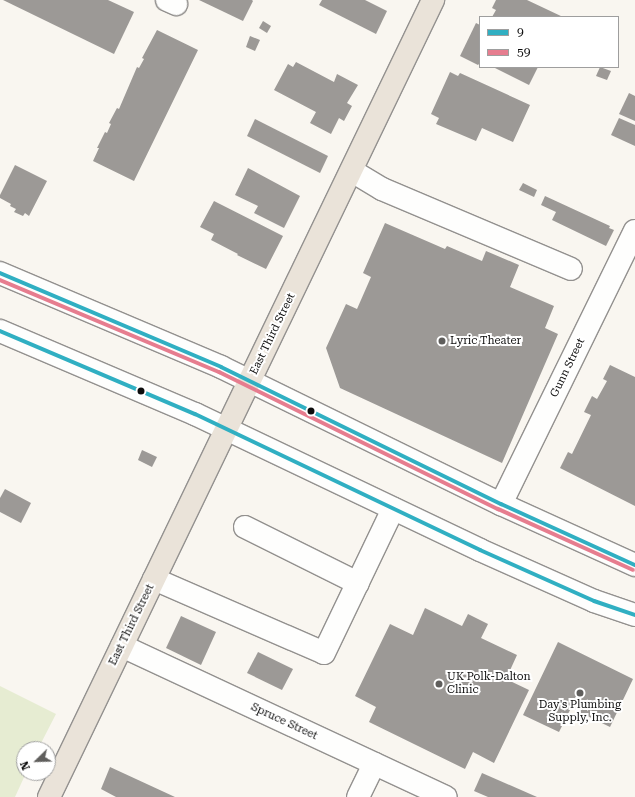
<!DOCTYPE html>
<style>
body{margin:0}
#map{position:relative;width:635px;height:797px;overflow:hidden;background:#f9f6f0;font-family:"Roboto Serif",serif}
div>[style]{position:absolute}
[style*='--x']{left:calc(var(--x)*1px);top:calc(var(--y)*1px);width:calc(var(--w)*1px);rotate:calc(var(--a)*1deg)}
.green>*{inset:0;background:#e6ecd2}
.building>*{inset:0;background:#9c9996}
.roads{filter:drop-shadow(1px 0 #93918f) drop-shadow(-1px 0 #93918f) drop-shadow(0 1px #93918f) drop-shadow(0 -1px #93918f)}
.minor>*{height:22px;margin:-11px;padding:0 11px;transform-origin:11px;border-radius:11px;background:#fefefd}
.major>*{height:22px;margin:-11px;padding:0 11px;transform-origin:11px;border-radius:11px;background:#eae3d9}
.bus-1>*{height:4px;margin:-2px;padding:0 2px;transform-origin:2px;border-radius:2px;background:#30afc2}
.bus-2>*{height:4px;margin:-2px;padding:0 2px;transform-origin:2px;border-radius:2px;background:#e67d8f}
.dots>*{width:11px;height:11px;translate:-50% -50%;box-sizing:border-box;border:2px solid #fff;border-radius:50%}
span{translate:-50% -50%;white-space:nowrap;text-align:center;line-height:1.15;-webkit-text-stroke:4px #fff;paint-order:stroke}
.street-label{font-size:11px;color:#0c0c0c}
.poi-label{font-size:11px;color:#0c0c0c}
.left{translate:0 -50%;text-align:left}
.legend{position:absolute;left:479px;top:16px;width:140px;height:52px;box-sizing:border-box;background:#fff;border:1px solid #9e9e9e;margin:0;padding:5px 7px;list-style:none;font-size:12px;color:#0c0c0c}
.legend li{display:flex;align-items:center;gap:8px;height:20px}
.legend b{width:20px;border:1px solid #9e9e9e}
.north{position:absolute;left:16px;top:741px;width:40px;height:40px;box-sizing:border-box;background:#fff;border:1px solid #9e9e9e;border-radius:50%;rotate:247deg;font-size:11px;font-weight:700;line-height:16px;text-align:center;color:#0c0c0c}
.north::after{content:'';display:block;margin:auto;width:14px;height:18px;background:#5f5e5c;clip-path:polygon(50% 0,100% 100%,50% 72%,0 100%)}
</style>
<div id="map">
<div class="green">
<div style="clip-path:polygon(0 686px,56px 714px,38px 749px,24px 749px,24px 773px,26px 773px,15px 797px,0 797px)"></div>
</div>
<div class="building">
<div style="clip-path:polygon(3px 0,108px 0,134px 12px,114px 54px)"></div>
<div style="clip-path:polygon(199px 0,252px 0,253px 1px,243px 21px)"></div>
<div style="clip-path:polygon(322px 0,365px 0,387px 11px,376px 34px,319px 5px)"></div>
<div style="clip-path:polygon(496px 0,527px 0,563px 17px,492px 17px,496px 10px,492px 8px)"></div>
<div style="clip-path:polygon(263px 21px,271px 26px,267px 33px,259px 28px)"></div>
<div style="clip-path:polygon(476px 23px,480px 25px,480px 63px,478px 65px,460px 56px)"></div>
<div style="clip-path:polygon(157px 30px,198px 50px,134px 181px,93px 161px,99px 148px,97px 148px,105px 132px,107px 133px,111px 124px,109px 123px,117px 108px,119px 109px,137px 67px,139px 68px,144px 59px,142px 58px)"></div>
<div style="clip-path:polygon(250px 36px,260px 40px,255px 51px,246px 47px)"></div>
<div style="clip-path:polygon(296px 62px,334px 82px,337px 74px,358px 85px,347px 103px,352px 106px,344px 121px,339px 118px,331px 134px,310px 123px,316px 112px,274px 90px,288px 64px,293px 67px)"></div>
<div style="clip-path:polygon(493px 67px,538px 67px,529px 85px)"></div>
<div style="clip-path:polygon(600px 67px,611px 71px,607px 80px,596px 76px)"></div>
<div style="clip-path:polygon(450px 72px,458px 76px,460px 73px,530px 105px,513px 142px,482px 128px,476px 141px,436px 124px,439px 118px,431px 114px)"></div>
<div style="clip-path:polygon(629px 93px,635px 96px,635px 121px,619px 114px)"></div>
<div style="clip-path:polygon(619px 118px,635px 125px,635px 146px,611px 135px)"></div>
<div style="clip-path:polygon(255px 119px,328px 156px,320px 173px,247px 136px)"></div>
<div style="clip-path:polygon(15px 165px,47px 181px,29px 216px,25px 213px,23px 216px,14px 212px,16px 209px,10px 206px,11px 204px,0 198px,0 195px)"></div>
<div style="clip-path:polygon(248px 168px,300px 196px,284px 228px,254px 213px,258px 206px,235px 195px)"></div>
<div style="clip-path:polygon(523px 183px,537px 190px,534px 197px,519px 190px)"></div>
<div style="clip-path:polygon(545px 196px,610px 226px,609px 228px,614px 230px,606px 246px,552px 220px,556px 212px,541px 205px)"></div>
<div style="clip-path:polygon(214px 201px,283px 236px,266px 269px,237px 255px,238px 254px,211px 240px,214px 234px,200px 227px)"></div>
<div style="clip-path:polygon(385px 223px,445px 249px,447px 246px,482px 261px,486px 251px,519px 265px,510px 287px,554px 306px,545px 328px,558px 334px,502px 463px,340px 388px,326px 348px,346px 304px,357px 309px,371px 277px,363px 273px)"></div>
<div style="clip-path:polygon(610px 365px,635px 377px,635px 506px,560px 468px,568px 452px,572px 454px,591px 415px,584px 412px,592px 396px,597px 399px,607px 381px,603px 379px)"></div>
<div style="clip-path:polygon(142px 450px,157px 457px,152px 467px,138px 460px)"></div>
<div style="clip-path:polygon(5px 489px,31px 503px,21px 523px,0 512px,0 498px)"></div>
<div style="clip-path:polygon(425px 608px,462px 626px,468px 614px,488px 624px,481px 638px,517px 655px,506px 679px,529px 690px,494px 763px,473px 752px,465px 769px,369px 722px,376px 707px,355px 696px,390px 624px,413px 635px)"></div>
<div style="clip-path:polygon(181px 616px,216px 632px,201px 665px,166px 648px)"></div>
<div style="clip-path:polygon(558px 642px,633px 679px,610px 727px,571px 708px,559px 732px,523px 715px)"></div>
<div style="clip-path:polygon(258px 652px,293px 669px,282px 690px,247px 673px)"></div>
<div style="clip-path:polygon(110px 767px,175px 797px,116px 797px,101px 789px)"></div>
<div style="clip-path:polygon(482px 773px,537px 797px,488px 797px,474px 791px)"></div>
</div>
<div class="roads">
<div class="minor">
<div style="--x:167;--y:0;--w:10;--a:24"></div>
<div style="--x:352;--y:171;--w:35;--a:31"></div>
<div style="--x:382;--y:189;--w:205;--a:22.9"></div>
<div style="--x:0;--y:273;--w:240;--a:23"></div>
<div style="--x:221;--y:367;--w:312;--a:26.1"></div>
<div style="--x:501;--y:504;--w:147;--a:24.5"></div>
<div style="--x:0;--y:331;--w:212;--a:23.1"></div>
<div style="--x:195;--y:414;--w:316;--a:25.5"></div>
<div style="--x:480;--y:550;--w:125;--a:24.1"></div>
<div style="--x:594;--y:601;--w:43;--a:18.9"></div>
<div style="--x:501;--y:504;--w:304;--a:-63.9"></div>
<div style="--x:245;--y:527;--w:126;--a:26.4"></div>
<div style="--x:154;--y:579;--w:185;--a:23.5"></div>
<div style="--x:324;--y:653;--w:160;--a:-64.4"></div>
<div style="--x:122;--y:646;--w:357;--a:25"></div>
<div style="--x:358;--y:797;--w:37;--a:-64"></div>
</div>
<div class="major">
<div style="--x:49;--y:797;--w:885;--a:-64.27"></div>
</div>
</div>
<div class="bus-1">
<div style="--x:0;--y:273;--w:240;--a:23"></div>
<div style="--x:221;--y:367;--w:312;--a:26.1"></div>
<div style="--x:501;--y:504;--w:147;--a:24.5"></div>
<div style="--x:0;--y:331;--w:212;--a:23.1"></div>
<div style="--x:195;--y:414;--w:316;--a:25.5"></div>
<div style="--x:480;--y:550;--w:125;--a:24.1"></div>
<div style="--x:594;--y:601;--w:43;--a:18.9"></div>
</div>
<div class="bus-2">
<div style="--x:0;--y:280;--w:238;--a:22.8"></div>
<div style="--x:219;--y:372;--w:311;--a:26.2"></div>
<div style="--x:498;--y:509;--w:148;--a:24.3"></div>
</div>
<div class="dots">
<div style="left:442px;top:341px;background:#5f5e5c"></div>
<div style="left:141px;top:391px;background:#0c0c0c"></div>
<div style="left:311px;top:411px;background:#0c0c0c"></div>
<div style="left:439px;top:684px;background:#5f5e5c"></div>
<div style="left:580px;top:693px;background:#5f5e5c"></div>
</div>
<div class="street-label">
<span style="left:273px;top:334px;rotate:-64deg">East Third Street</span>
<span style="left:568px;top:368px;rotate:-64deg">Gunn Street</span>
<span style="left:132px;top:625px;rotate:-64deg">East Third Street</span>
<span style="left:284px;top:722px;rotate:25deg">Spruce Street</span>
</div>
<div class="poi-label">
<span class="left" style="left:450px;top:341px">Lyric Theater</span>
<span class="left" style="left:447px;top:684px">UK Polk-Dalton<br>Clinic</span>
<span style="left:580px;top:712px">Day's Plumbing<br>Supply, Inc.</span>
</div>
<ul class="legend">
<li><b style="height:5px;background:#30afc2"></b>9</li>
<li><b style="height:5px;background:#e67d8f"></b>59</li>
</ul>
<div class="north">N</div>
</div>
